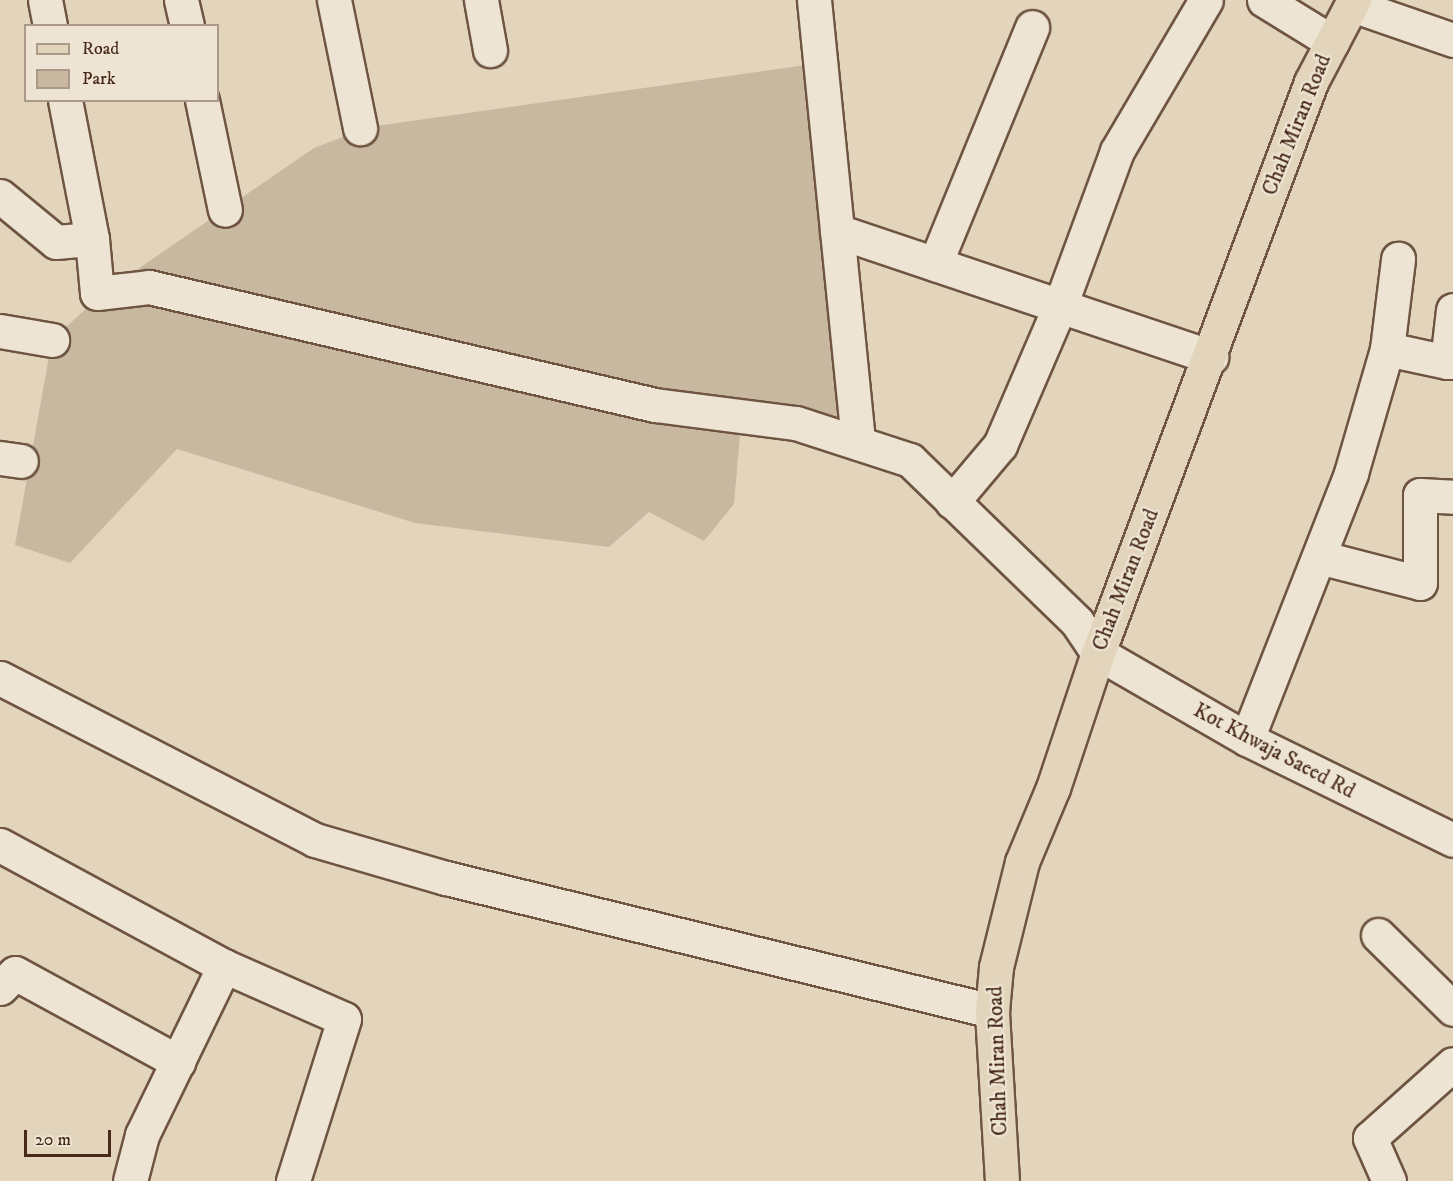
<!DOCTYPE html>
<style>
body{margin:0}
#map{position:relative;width:1453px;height:1181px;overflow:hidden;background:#e3d5bc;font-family:"IM FELL DW Pica",serif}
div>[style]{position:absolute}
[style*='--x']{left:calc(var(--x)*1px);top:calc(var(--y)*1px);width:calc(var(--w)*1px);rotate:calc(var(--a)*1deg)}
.green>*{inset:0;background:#c9b8a0}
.roads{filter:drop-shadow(2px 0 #6f5442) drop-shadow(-2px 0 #6f5442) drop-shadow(0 2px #6f5442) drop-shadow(0 -2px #6f5442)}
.minor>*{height:33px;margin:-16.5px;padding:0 16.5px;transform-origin:16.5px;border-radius:16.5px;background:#ede4d3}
.major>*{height:33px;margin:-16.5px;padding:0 16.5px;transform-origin:16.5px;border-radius:16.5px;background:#e3d5bc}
span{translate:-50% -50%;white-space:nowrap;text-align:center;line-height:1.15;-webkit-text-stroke:4.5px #ede4d3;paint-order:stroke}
.street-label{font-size:21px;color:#482919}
.legend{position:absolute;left:24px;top:24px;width:195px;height:78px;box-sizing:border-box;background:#ede4d3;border:2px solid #ab9989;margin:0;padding:8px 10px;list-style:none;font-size:18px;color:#482919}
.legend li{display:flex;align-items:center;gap:12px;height:30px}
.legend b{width:30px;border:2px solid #ab9989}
.scale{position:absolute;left:24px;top:1130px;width:87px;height:27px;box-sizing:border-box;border:3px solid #482919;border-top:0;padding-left:8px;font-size:18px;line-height:21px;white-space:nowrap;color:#482919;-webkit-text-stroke:4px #ede4d3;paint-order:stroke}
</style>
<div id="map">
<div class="green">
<div style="clip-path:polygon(820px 63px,858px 443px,741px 423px,734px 504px,704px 541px,649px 512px,609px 547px,415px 523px,177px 449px,70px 563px,15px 545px,52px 340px,103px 293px,314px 148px,369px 127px)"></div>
</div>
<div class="roads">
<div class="minor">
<div style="--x:45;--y:0;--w:26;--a:79"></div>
<div style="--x:181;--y:0;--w:27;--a:77"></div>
<div style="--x:334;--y:0;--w:131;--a:78.5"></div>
<div style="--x:481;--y:0;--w:51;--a:79.8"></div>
<div style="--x:814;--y:0;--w:445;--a:84.3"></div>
<div style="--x:1264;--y:0;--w:80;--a:31.7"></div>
<div style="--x:1352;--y:5;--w:107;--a:19.1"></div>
<div style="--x:65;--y:100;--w:142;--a:79"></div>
<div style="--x:92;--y:239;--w:54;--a:84.7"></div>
<div style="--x:97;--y:293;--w:52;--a:-6.6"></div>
<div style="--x:149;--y:287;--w:520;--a:13.13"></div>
<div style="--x:655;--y:405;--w:142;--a:7.3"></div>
<div style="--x:796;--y:423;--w:120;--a:18"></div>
<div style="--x:910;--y:460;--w:233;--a:44.1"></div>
<div style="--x:1077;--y:622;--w:37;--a:56"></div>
<div style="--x:1098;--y:653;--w:172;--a:30"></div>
<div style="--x:1247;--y:739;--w:229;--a:26.1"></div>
<div style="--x:202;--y:100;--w:112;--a:78.2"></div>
<div style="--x:0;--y:196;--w:72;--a:39.4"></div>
<div style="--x:56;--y:242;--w:36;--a:-5"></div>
<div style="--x:837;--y:231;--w:395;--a:18.6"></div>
<div style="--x:935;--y:264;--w:256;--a:-67.7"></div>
<div style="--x:1453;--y:310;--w:52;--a:96.6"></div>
<div style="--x:1447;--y:362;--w:6;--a:0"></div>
<div style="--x:0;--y:331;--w:53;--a:9.8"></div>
<div style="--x:1387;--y:349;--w:91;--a:-83"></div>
<div style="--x:0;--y:458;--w:21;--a:8"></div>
<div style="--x:952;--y:502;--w:75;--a:-49.9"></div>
<div style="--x:1000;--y:445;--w:151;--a:-66.7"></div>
<div style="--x:1060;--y:306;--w:165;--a:-69.8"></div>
<div style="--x:1117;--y:151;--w:175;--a:-59.5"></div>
<div style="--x:1319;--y:557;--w:104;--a:14.4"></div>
<div style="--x:1420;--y:583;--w:88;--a:-90"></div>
<div style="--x:1420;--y:495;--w:33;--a:3"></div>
<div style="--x:0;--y:678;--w:354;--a:27.2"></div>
<div style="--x:315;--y:840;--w:136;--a:16.2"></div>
<div style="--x:446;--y:878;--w:562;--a:13.69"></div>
<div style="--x:1247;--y:739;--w:286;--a:-68.6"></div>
<div style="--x:1351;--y:473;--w:129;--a:-73.8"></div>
<div style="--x:1387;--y:349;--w:61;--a:12.2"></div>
<div style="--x:0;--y:845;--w:255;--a:28.4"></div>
<div style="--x:1378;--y:935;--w:105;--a:44.6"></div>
<div style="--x:0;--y:988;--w:21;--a:-45"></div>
<div style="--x:15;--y:973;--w:186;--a:28.6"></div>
<div style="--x:130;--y:1181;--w:48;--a:-75.4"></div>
<div style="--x:142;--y:1135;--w:188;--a:-64.1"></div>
<div style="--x:224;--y:966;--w:131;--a:23.8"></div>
<div style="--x:344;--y:1019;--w:170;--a:107.5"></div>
<div style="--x:1389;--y:1181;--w:47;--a:-113.8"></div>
<div style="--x:1370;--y:1138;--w:111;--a:-41.7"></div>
</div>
<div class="major">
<div style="--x:1002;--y:1181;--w:170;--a:-93.4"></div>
<div style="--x:992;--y:1011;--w:44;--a:-84.8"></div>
<div style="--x:996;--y:967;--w:108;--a:-76.1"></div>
<div style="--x:1022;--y:862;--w:80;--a:-67.3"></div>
<div style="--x:1053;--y:788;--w:142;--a:-71.6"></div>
<div style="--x:1098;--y:653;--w:609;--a:-69.54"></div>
<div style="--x:1311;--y:82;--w:93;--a:-62.3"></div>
</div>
</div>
<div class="street-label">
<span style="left:1297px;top:125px;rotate:-68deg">Chah Miran Road</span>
<span style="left:1126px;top:580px;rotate:-69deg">Chah Miran Road</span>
<span style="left:1274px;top:751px;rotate:28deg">Kot Khwaja Saeed Rd</span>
<span style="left:998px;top:1061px;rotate:-92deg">Chah Miran Road</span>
</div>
<ul class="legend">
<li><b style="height:8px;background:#e3d5bc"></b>Road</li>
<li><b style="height:16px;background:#c9b8a0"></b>Park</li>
</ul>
<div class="scale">20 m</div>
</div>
